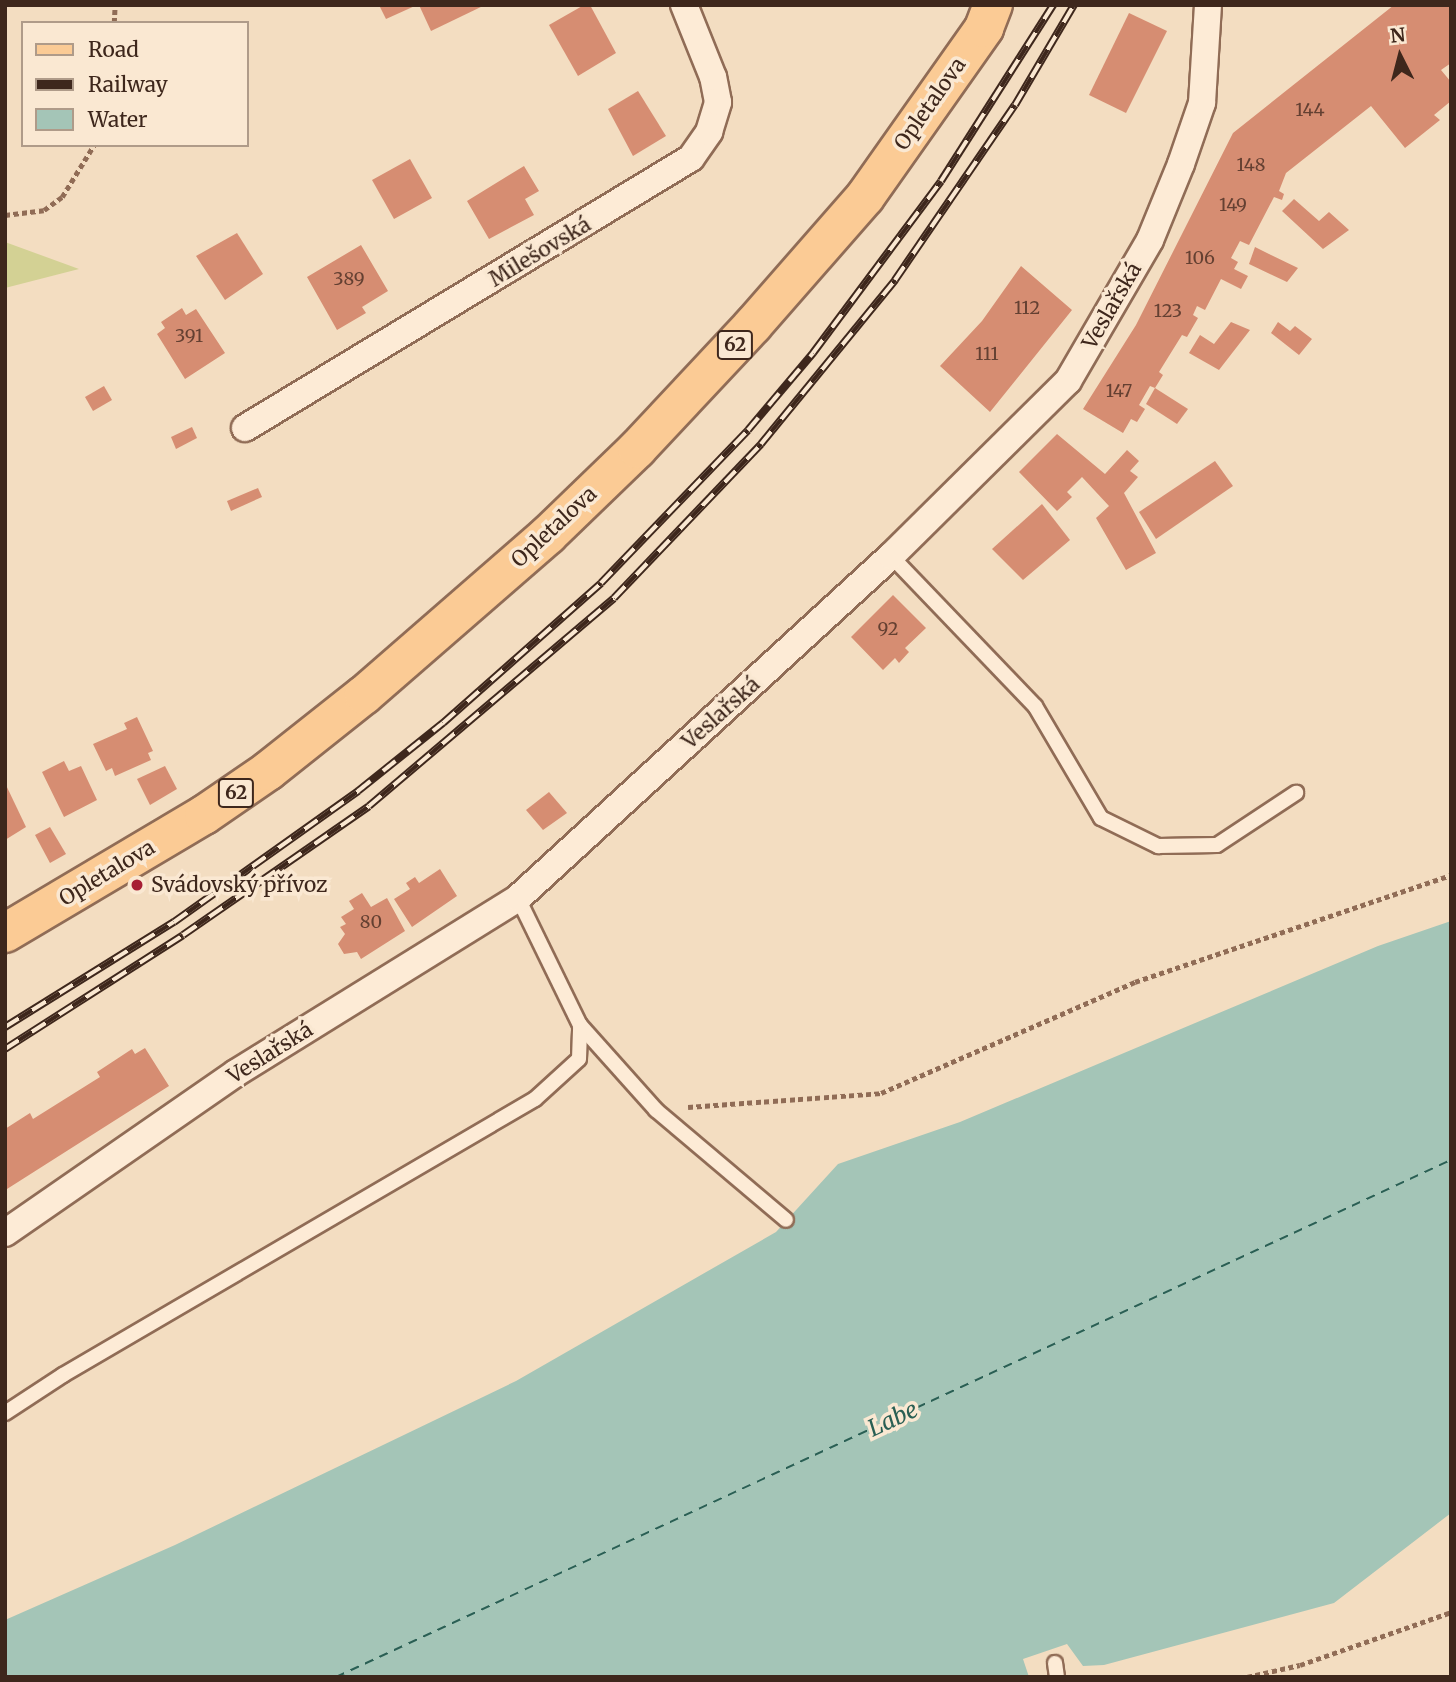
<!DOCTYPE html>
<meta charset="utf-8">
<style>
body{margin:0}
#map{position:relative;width:1456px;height:1682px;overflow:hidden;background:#f3ddc1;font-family:Merriweather,serif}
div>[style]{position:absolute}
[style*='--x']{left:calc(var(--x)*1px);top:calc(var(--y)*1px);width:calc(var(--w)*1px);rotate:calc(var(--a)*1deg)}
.green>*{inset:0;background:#d3d194}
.water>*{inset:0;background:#a4c5b7}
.ferry>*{height:2px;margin-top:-1px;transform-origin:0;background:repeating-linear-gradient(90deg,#2a5f54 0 9px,transparent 0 16px)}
.building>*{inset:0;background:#d68d72}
.path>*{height:4.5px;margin-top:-2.25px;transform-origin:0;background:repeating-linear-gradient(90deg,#906c56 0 5px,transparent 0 8.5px)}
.roads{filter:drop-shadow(2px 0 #906c56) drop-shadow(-2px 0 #906c56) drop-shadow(0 2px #906c56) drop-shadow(0 -2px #906c56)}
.service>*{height:14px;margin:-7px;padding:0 7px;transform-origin:7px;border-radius:7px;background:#fdebd6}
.minor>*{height:26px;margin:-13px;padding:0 13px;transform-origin:13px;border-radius:13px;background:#fdebd6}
.primary>*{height:38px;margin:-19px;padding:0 19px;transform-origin:19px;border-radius:19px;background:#fbcb95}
.rail>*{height:8px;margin-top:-4px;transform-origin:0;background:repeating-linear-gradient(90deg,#fae8d2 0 16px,#3e271c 0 32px);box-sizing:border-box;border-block:2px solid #3e271c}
.dots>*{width:19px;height:19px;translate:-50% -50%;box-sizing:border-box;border:4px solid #fae8d2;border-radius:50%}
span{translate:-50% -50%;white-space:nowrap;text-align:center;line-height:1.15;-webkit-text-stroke:7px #fae8d2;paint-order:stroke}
.number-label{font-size:18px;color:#644032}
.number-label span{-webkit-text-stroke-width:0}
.shield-label span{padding:2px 5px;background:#fae8d2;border:2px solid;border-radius:5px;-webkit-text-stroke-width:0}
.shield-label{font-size:19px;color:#3e271c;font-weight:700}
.street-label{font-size:21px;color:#3e271c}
.poi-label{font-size:21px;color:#3e271c}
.left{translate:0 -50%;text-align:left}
.water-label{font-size:23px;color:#2a5f54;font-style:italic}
.frame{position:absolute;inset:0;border:7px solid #3e271c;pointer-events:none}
.legend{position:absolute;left:21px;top:21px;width:228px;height:126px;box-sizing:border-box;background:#fae8d2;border:2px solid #af9b89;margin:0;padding:9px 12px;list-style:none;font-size:21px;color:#3e271c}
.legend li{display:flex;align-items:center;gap:14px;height:35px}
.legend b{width:35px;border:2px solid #af9b89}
.north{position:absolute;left:1365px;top:21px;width:70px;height:70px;-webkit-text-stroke:5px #fae8d2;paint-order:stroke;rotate:354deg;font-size:19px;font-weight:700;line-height:28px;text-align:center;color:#3e271c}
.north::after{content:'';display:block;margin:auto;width:24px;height:32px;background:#3e271c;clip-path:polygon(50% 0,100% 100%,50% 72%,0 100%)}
</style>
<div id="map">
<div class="green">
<div style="clip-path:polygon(5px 242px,79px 269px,5px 288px)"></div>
</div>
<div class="water">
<div style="clip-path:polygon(1451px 921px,1451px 1513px,1334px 1603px,1104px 1665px,1083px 1666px,1067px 1644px,1023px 1659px,1029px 1677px,5px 1677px,5px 1620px,175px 1545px,516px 1381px,776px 1232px,838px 1164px,960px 1122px,1378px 946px)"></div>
</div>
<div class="ferry">
<div style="--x:336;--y:1677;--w:1229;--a:-24.88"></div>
</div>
<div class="building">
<div style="clip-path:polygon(379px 5px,417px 5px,386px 19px)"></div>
<div style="clip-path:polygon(419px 5px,485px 5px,431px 31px)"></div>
<div style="clip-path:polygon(584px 5px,590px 5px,616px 53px,578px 76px,549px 25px)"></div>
<div style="clip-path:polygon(1394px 5px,1451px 5px,1451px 63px,1441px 70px,1451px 82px,1451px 101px,1434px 115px,1440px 120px,1405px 148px,1371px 106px,1286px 173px,1279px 191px,1284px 194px,1282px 200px,1274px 197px,1249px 245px,1240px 241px,1231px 258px,1238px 262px,1234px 269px,1248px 276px,1241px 289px,1221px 279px,1205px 310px,1197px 306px,1193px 315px,1198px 318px,1187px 337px,1182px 335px,1159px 372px,1163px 375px,1155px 388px,1150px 386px,1139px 405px,1145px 409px,1137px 422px,1131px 419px,1123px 433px,1083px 409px,1136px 325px,1233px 133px)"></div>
<div style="clip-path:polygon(1129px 13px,1167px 31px,1126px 113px,1089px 95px)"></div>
<div style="clip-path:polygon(638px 91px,666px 136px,633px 156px,608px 109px)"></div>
<div style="clip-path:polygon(410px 159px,432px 198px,394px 219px,372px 180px)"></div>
<div style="clip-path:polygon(524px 166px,539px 191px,525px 199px,534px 215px,489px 239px,467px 201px)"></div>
<div style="clip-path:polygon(1294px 199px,1319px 221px,1329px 212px,1349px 230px,1323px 249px,1282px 211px)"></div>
<div style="clip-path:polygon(237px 233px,263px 274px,225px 300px,196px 256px)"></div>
<div style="clip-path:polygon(361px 245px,388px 291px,362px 307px,366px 313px,337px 330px,307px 277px)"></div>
<div style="clip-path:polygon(1255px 247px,1269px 254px,1298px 268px,1287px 282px,1249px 264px)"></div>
<div style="clip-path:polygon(1021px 266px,1072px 310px,990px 412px,940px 366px,982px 321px)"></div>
<div style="clip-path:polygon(182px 308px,186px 315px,196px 309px,225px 353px,185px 379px,157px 334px,165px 328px,161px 322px)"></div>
<div style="clip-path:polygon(1231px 322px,1250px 330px,1219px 370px,1189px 353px,1200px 335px,1214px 344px)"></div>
<div style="clip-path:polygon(1278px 322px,1290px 331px,1295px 326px,1312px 339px,1299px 355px,1271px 333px)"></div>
<div style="clip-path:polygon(104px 386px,112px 400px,93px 411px,85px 397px)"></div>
<div style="clip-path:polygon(1155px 388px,1188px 409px,1177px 424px,1146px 404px)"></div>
<div style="clip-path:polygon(192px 427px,197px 438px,176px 449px,171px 437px)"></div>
<div style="clip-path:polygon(1057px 434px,1105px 474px,1127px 450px,1139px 461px,1130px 471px,1138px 477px,1124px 493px,1156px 553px,1126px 570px,1096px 518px,1109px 506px,1082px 477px,1067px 492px,1072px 497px,1057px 511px,1019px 472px)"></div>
<div style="clip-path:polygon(1215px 461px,1233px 486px,1156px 539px,1139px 512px)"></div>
<div style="clip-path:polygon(258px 488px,262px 497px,231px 511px,227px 501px)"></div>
<div style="clip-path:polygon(1042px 504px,1070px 540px,1023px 580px,992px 549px)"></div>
<div style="clip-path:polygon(893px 595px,926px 628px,905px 648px,909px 652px,899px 663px,895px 658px,883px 670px,851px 637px)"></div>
<div style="clip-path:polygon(137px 717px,153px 751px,148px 753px,151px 760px,115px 776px,112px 768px,106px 771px,93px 744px,127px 729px,124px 723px)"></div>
<div style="clip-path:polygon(64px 761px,69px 771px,81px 766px,97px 800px,64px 817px,42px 772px)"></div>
<div style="clip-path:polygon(165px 766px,177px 789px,150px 805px,137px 779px)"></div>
<div style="clip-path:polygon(5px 783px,26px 827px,5px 840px)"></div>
<div style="clip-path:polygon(549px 792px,567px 813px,543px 830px,526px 810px)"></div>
<div style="clip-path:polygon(50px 827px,66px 854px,50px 863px,35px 835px)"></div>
<div style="clip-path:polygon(440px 869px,457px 896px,412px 927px,394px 899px,410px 889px,406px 883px,415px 877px,419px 883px)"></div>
<div style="clip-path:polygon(362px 893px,371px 907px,387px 898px,405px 931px,361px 959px,357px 952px,344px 954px,338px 944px,345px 934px,340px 927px,346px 924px,341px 917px,354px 909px,349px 901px)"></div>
<div style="clip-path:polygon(145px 1048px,169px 1086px,7px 1189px,5px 1129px,30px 1113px,33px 1119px,100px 1077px,97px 1072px,132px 1049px,135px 1054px)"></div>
</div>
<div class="path">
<div style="--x:114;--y:23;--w:18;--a:-87"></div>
<div style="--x:5;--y:215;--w:39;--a:-7"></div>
<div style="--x:44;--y:210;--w:22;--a:-36"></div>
<div style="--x:62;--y:197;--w:61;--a:-58.4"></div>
<div style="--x:688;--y:1107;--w:194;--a:-4.1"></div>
<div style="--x:881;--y:1093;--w:277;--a:-23.6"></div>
<div style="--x:1135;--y:982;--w:334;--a:-18.7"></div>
<div style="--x:1247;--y:1677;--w:54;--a:-12.8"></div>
<div style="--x:1300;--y:1665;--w:160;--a:-19.3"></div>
</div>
<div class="roads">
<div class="service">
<div style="--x:891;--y:556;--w:208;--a:46.2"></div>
<div style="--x:1035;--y:706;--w:130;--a:59.5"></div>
<div style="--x:1101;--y:818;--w:64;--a:26.2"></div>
<div style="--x:1158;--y:846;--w:59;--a:-1"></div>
<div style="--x:1217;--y:845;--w:95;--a:-33.4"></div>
<div style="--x:518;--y:898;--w:141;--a:64"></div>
<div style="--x:580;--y:1025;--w:114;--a:48.2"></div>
<div style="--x:656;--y:1110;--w:170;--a:40.2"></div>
<div style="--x:5;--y:1413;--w:69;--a:-33.2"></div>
<div style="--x:63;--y:1375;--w:547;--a:-30.32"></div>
<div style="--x:535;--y:1099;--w:59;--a:-42.3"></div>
<div style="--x:579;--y:1059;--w:34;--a:-88"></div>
<div style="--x:1055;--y:1663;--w:14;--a:82"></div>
</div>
<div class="minor">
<div style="--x:245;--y:428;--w:521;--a:-31.19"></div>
<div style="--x:691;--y:158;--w:32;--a:-55"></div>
<div style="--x:709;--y:132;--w:31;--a:-73"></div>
<div style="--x:718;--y:102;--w:25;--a:-101"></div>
<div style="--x:713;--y:77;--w:78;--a:-111.9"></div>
<div style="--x:5;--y:1233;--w:281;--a:-34.7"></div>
<div style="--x:236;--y:1073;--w:332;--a:-31.8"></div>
<div style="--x:518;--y:898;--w:506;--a:-42.52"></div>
<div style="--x:891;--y:556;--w:249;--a:-44.7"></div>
<div style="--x:1068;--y:381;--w:163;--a:-59.8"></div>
<div style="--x:1150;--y:240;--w:82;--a:-67.8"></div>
<div style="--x:1181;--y:164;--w:65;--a:-71"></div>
<div style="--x:1202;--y:103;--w:98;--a:-86.5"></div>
</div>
<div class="primary">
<div style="--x:5;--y:933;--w:231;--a:-30.7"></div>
<div style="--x:204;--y:815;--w:78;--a:-34.5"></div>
<div style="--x:268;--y:771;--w:122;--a:-38.4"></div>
<div style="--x:364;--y:695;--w:244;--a:-41"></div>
<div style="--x:548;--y:535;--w:124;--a:-44"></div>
<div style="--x:637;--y:449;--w:170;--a:-46.9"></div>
<div style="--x:753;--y:325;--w:170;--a:-48.8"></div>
<div style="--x:865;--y:197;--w:207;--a:-54.8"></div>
<div style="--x:984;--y:28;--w:25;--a:-69"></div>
</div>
</div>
<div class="rail">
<div style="--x:5;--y:1027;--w:199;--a:-31.9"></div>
<div style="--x:174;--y:922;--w:226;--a:-35.4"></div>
<div style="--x:358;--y:791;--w:109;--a:-38.7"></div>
<div style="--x:443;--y:723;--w:211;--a:-41.5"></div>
<div style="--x:601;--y:583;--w:212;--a:-46.1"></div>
<div style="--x:748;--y:430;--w:101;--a:-49.8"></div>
<div style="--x:813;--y:353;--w:214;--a:-53.3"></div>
<div style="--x:941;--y:181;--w:209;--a:-57.5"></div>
<div style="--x:5;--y:1049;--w:211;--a:-32.6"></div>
<div style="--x:183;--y:935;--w:226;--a:-34.7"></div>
<div style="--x:369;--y:806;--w:321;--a:-40.3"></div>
<div style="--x:614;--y:598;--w:213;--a:-46.3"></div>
<div style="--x:761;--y:444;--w:212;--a:-50.7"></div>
<div style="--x:895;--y:280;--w:212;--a:-55.6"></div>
<div style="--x:1015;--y:105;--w:116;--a:-59.5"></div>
</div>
<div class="dots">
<div style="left:137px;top:885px;background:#a71e34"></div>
</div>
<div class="number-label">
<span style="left:1310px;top:110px">144</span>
<span style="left:1251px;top:165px">148</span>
<span style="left:1233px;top:205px">149</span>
<span style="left:1200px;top:258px">106</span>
<span style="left:349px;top:279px">389</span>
<span style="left:1027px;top:308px">112</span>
<span style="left:1168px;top:311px">123</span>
<span style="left:189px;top:336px">391</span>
<span style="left:987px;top:354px">111</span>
<span style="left:1119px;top:391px">147</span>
<span style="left:888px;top:629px">92</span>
<span style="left:371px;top:922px">80</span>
</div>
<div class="shield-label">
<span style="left:735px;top:345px">62</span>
<span style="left:236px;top:793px">62</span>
</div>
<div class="street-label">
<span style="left:930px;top:104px;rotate:-55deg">Opletalova</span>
<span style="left:540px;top:252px;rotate:-31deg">Milešovská</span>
<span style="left:1112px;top:306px;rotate:-60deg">Veslařská</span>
<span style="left:554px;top:527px;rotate:-43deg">Opletalova</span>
<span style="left:721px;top:713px;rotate:-42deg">Veslařská</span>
<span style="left:107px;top:873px;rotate:-31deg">Opletalova</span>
<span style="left:270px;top:1053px;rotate:-32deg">Veslařská</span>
</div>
<div class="poi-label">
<span class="left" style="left:151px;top:885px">Svádovský přívoz</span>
</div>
<div class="water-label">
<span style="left:893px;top:1419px;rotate:-25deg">Labe</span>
</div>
<div class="frame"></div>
<ul class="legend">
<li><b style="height:9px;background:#fbcb95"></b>Road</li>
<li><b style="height:9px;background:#3e271c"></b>Railway</li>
<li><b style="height:19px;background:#a4c5b7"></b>Water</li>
</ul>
<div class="north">N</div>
</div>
